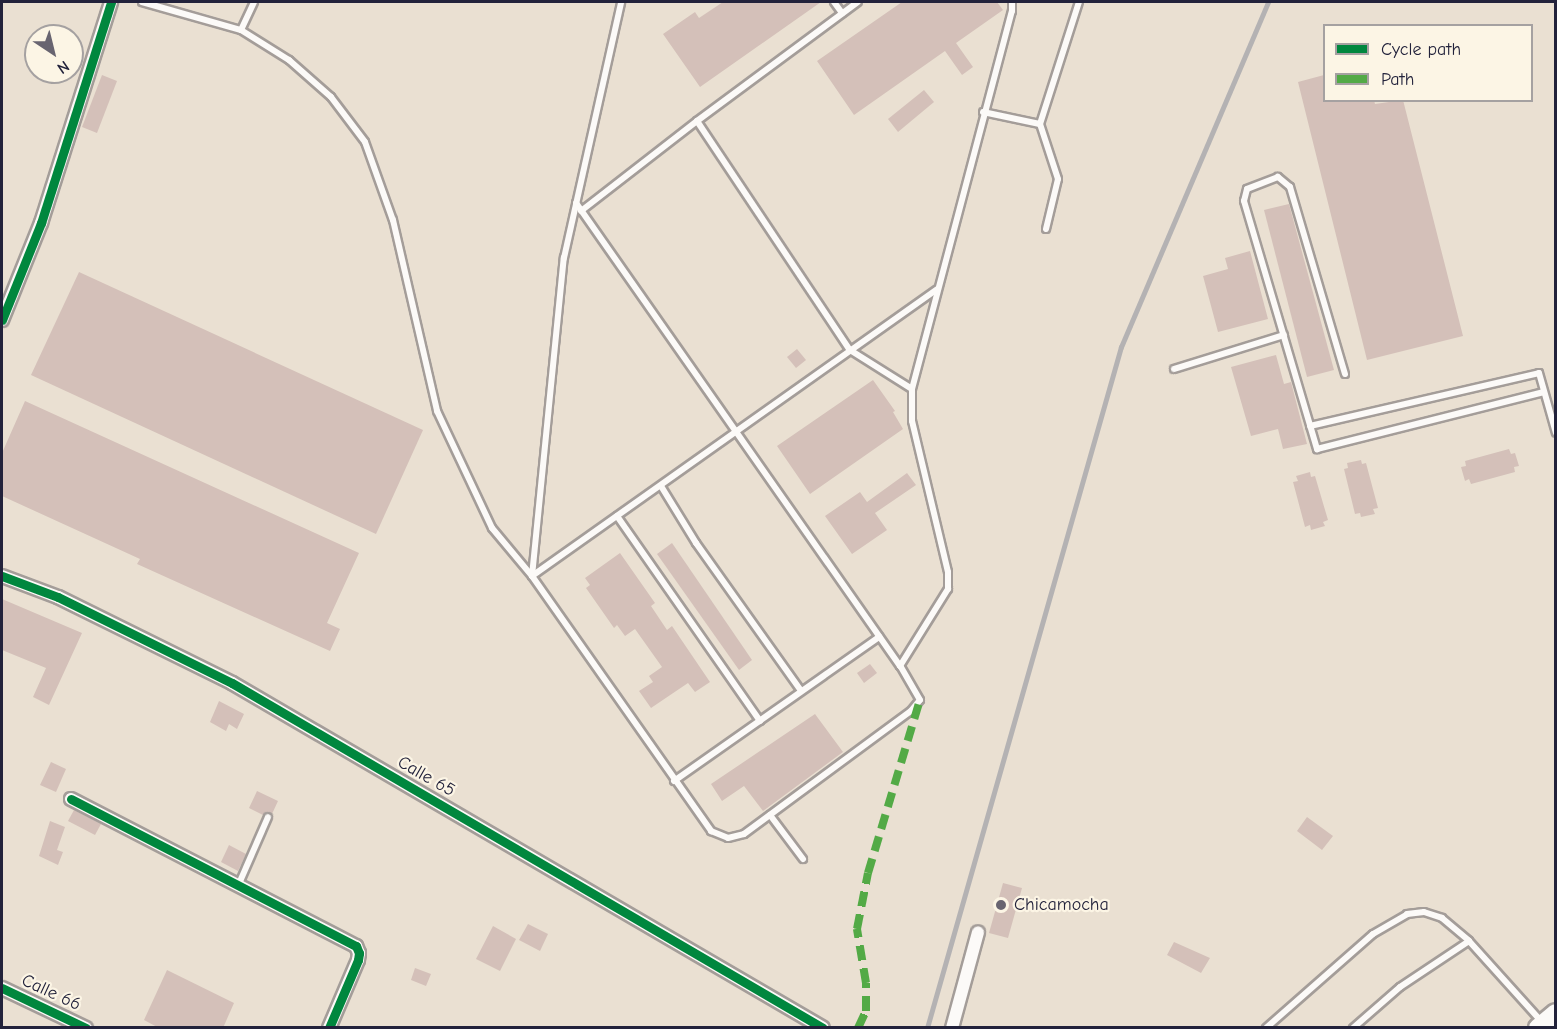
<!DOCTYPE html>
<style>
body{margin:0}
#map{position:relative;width:1557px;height:1029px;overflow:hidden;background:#eae0d2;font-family:"Comic Neue",sans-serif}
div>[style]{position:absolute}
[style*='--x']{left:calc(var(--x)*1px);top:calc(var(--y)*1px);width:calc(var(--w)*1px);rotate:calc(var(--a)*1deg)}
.building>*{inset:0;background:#d4c0b9}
.roads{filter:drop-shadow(2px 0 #a49d99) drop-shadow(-2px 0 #a49d99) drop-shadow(0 2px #a49d99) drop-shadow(0 -2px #a49d99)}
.service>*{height:6px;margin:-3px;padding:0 3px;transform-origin:3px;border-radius:3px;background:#fcfaf8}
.minor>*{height:12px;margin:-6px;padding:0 6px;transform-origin:6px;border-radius:6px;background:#fcfaf8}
.secondary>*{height:18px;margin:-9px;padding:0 9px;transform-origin:9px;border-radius:9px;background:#fcfaf8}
.rail>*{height:4.5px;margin:-2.25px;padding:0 2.25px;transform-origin:2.25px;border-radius:2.25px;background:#b4b2b3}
.quiet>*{height:8px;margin-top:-4px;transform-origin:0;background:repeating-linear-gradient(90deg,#53aa46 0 15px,transparent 0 23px)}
.cycleway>*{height:9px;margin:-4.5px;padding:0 4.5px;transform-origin:4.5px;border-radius:4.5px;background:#00873e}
.dots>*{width:16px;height:16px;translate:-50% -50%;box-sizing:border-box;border:3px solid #fcf5e5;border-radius:50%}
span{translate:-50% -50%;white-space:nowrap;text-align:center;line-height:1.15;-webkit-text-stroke:4.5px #fcf5e5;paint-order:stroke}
.street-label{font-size:18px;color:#22223b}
.poi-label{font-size:18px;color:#22223b}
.left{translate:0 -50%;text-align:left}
.frame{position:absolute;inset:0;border:3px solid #22223b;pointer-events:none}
.legend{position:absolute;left:1323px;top:24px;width:210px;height:78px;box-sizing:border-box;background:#fcf5e5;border:2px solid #a5a1a1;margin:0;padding:8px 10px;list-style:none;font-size:18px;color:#22223b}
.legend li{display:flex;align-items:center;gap:12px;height:30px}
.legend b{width:30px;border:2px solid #a5a1a1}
.north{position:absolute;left:24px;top:24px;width:60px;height:60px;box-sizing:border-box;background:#fcf5e5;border:2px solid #a5a1a1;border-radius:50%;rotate:145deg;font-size:16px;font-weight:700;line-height:24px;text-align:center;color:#22223b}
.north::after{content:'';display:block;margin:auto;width:21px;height:27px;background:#686470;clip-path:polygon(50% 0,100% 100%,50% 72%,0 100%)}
</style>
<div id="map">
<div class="building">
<div style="clip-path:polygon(723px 2px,821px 2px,700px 87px,663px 34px,695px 12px,699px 18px)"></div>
<div style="clip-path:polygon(902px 2px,997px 2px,1003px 10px,956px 43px,973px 67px,962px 75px,945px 51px,854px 115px,817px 61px)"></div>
<div style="clip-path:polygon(102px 75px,117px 81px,97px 133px,82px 127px)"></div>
<div style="clip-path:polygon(1324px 75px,1324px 100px,1374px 100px,1375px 104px,1403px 100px,1463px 336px,1367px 360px,1298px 82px)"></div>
<div style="clip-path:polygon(924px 90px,934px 102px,898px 132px,888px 119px)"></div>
<div style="clip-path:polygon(1289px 204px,1334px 370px,1307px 377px,1264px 210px)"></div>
<div style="clip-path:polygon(1250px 251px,1268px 319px,1218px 332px,1203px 276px,1228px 269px,1225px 258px)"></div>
<div style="clip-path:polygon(79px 272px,423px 430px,376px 534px,31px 375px)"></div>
<div style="clip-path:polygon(797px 349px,806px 360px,796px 368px,787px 357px)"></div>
<div style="clip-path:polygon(1276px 355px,1284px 384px,1291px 382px,1307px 444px,1283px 449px,1278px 429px,1251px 436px,1231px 367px)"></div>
<div style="clip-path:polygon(873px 380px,895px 411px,893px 412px,903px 429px,810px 494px,777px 446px)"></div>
<div style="clip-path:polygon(25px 401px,359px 553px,327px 623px,340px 629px,330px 651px,137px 564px,140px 559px,2px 496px,2px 453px)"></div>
<div style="clip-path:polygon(1509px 449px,1511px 454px,1515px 453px,1519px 466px,1514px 467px,1515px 472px,1471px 484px,1469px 479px,1465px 481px,1461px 467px,1466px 466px,1465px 461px)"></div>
<div style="clip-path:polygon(1361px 460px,1362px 464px,1366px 463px,1378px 508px,1373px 509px,1375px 514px,1361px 517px,1360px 513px,1355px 514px,1344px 469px,1348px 468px,1347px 463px)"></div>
<div style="clip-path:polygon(1310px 472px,1311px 477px,1315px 476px,1328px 520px,1323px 522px,1325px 526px,1311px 530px,1310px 525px,1305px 527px,1293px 482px,1298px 481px,1296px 476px)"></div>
<div style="clip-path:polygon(907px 473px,916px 485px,875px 513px,887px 530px,852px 554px,825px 516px,860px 492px,867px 502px)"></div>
<div style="clip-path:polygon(672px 543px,752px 660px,739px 670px,657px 554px)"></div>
<div style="clip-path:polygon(620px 553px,655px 603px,651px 606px,667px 630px,672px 626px,710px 682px,695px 692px,688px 683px,651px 708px,639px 691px,653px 682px,649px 676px,662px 667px,635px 629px,625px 636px,617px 625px,614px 628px,586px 588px,590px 585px,585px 578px)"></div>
<div style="clip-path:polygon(2px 599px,82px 633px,49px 705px,33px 697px,46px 668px,2px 650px)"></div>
<div style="clip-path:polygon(870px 664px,877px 673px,864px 683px,857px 673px)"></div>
<div style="clip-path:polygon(219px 701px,244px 714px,237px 729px,229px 724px,226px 731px,210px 722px)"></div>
<div style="clip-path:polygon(815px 714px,843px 752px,763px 811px,744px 786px,722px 801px,711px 784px)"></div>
<div style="clip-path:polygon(51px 762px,66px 769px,56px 792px,40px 785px)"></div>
<div style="clip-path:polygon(257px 791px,278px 801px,272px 814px,267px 812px,263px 815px,249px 808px)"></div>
<div style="clip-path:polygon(74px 810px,101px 824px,95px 835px,68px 821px)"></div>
<div style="clip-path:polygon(1307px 817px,1333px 836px,1322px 850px,1297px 831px)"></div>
<div style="clip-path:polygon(50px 821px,65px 827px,57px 850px,63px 852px,58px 865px,39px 856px)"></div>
<div style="clip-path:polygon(229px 845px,246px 854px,238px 871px,221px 862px)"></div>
<div style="clip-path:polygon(1003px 883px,1022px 888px,1008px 938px,989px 933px)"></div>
<div style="clip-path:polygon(528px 924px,548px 934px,540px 951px,519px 940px)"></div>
<div style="clip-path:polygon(493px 926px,516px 939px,500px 971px,476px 959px)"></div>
<div style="clip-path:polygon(1174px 942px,1210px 958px,1201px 973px,1167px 955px)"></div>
<div style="clip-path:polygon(415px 968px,431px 974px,426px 986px,411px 980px)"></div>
<div style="clip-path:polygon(167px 970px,234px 1003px,223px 1028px,159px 1028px,144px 1020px)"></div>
</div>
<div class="roads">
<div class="service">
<div style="--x:142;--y:2;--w:103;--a:15.8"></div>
<div style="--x:241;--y:30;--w:57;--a:32"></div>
<div style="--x:289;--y:60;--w:56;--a:41.4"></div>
<div style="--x:331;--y:97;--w:56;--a:52.9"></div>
<div style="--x:365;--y:142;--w:83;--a:70.3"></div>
<div style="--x:393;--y:220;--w:196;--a:77"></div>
<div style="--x:437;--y:411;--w:129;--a:64.8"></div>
<div style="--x:492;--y:528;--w:62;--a:50.2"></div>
<div style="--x:532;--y:576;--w:312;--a:54.9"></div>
<div style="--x:711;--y:831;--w:18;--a:22"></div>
<div style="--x:728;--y:838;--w:16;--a:-14"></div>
<div style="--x:744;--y:834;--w:207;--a:-36.4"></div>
<div style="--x:911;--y:711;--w:14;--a:-51"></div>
<div style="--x:920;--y:700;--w:39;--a:-120"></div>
<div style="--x:900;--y:666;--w:565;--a:-124.98"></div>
<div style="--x:834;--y:2;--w:14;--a:54"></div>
<div style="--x:241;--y:30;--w:31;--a:-65"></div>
<div style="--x:983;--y:112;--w:58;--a:11.9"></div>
<div style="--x:697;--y:121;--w:275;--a:56.3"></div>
<div style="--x:850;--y:350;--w:73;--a:32.2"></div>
<div style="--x:581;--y:211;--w:147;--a:-37.8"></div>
<div style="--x:697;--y:121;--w:200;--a:-36.5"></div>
<div style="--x:1046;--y:229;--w:51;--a:-76.5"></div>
<div style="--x:1058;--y:179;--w:58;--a:-108.1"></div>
<div style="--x:1040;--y:124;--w:128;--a:-72.3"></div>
<div style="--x:1174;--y:369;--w:115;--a:-17.2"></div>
<div style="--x:1345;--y:374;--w:195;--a:-106.4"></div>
<div style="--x:1290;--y:187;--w:16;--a:-140"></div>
<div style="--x:1278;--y:177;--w:33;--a:159"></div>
<div style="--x:1247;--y:189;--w:12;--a:104"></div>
<div style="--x:1244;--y:201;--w:259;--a:73.6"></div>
<div style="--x:1317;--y:449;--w:234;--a:-14.1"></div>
<div style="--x:1310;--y:426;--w:235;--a:-13"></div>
<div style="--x:1539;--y:373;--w:62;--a:74.2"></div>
<div style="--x:661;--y:486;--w:67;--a:58.4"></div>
<div style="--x:696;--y:543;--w:181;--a:54.6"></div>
<div style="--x:617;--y:516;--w:250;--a:55.1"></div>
<div style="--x:532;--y:576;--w:320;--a:-84.3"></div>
<div style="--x:564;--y:258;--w:262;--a:-77.4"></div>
<div style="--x:532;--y:576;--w:496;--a:-35.3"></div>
<div style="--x:900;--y:666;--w:91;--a:-58.1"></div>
<div style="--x:948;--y:589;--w:17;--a:-90"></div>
<div style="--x:948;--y:572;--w:155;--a:-103.4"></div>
<div style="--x:912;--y:421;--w:32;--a:-90"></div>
<div style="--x:912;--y:389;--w:391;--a:-75.2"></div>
<div style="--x:1012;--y:11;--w:9;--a:-90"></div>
<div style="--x:674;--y:781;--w:251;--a:-35.1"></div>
<div style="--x:770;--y:815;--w:55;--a:53.1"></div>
<div style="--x:238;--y:886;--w:75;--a:-66.5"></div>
<div style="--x:1266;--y:1028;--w:142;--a:-41.3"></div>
<div style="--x:1373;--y:934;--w:39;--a:-30"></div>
<div style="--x:1407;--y:914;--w:17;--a:-7"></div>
<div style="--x:1424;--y:912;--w:19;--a:18"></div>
<div style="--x:1442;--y:918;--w:35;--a:40"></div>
<div style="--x:1469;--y:941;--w:109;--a:48"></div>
<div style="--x:1353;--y:1028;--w:62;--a:-41.1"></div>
<div style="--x:1400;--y:987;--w:83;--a:-33.7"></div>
</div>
<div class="minor">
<div style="--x:2;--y:320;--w:105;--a:-68.1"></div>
<div style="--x:41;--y:223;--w:232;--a:-72.4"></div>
<div style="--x:2;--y:576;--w:60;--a:20.6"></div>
<div style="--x:58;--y:597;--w:194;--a:26.3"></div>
<div style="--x:232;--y:683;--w:684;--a:30.27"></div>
<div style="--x:71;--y:799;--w:321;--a:27.3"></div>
<div style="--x:356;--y:946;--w:8;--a:67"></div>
<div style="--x:359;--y:953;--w:7;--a:98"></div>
<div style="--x:358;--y:960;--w:74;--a:113.1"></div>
<div style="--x:2;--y:988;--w:93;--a:25.5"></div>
<div style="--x:952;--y:1028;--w:99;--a:-74.8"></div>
</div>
<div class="secondary">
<div style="--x:1538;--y:1028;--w:23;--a:-40"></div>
</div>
</div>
<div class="rail">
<div style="--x:927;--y:1028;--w:708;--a:-74.1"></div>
<div style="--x:1121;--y:347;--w:375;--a:-66.9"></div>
</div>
<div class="quiet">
<div style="--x:858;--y:1028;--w:19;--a:-65"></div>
<div style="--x:866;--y:1011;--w:28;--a:-90"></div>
<div style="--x:866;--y:983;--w:55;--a:-99.5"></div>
<div style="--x:857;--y:929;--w:57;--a:-78.9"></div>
<div style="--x:868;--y:873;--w:181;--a:-73.3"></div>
</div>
<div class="cycleway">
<div style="--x:2;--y:320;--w:105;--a:-68.1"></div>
<div style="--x:41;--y:223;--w:232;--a:-72.4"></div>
<div style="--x:2;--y:576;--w:60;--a:20.6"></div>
<div style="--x:58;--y:597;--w:194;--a:26.3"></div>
<div style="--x:232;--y:683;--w:684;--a:30.27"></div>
<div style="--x:71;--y:799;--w:321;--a:27.3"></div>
<div style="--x:356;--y:946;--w:8;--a:67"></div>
<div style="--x:359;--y:953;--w:7;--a:98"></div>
<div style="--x:358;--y:960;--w:74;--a:113.1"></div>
<div style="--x:2;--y:988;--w:93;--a:25.5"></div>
</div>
<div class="dots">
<div style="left:1001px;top:905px;background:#686470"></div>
</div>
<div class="street-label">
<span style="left:426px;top:777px;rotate:30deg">Calle 65</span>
<span style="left:51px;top:993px;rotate:25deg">Calle 66</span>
</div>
<div class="poi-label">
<span class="left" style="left:1014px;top:905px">Chicamocha</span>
</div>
<div class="frame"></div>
<ul class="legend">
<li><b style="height:8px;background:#00873e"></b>Cycle path</li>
<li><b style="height:8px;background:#53aa46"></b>Path</li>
</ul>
<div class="north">N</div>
</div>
